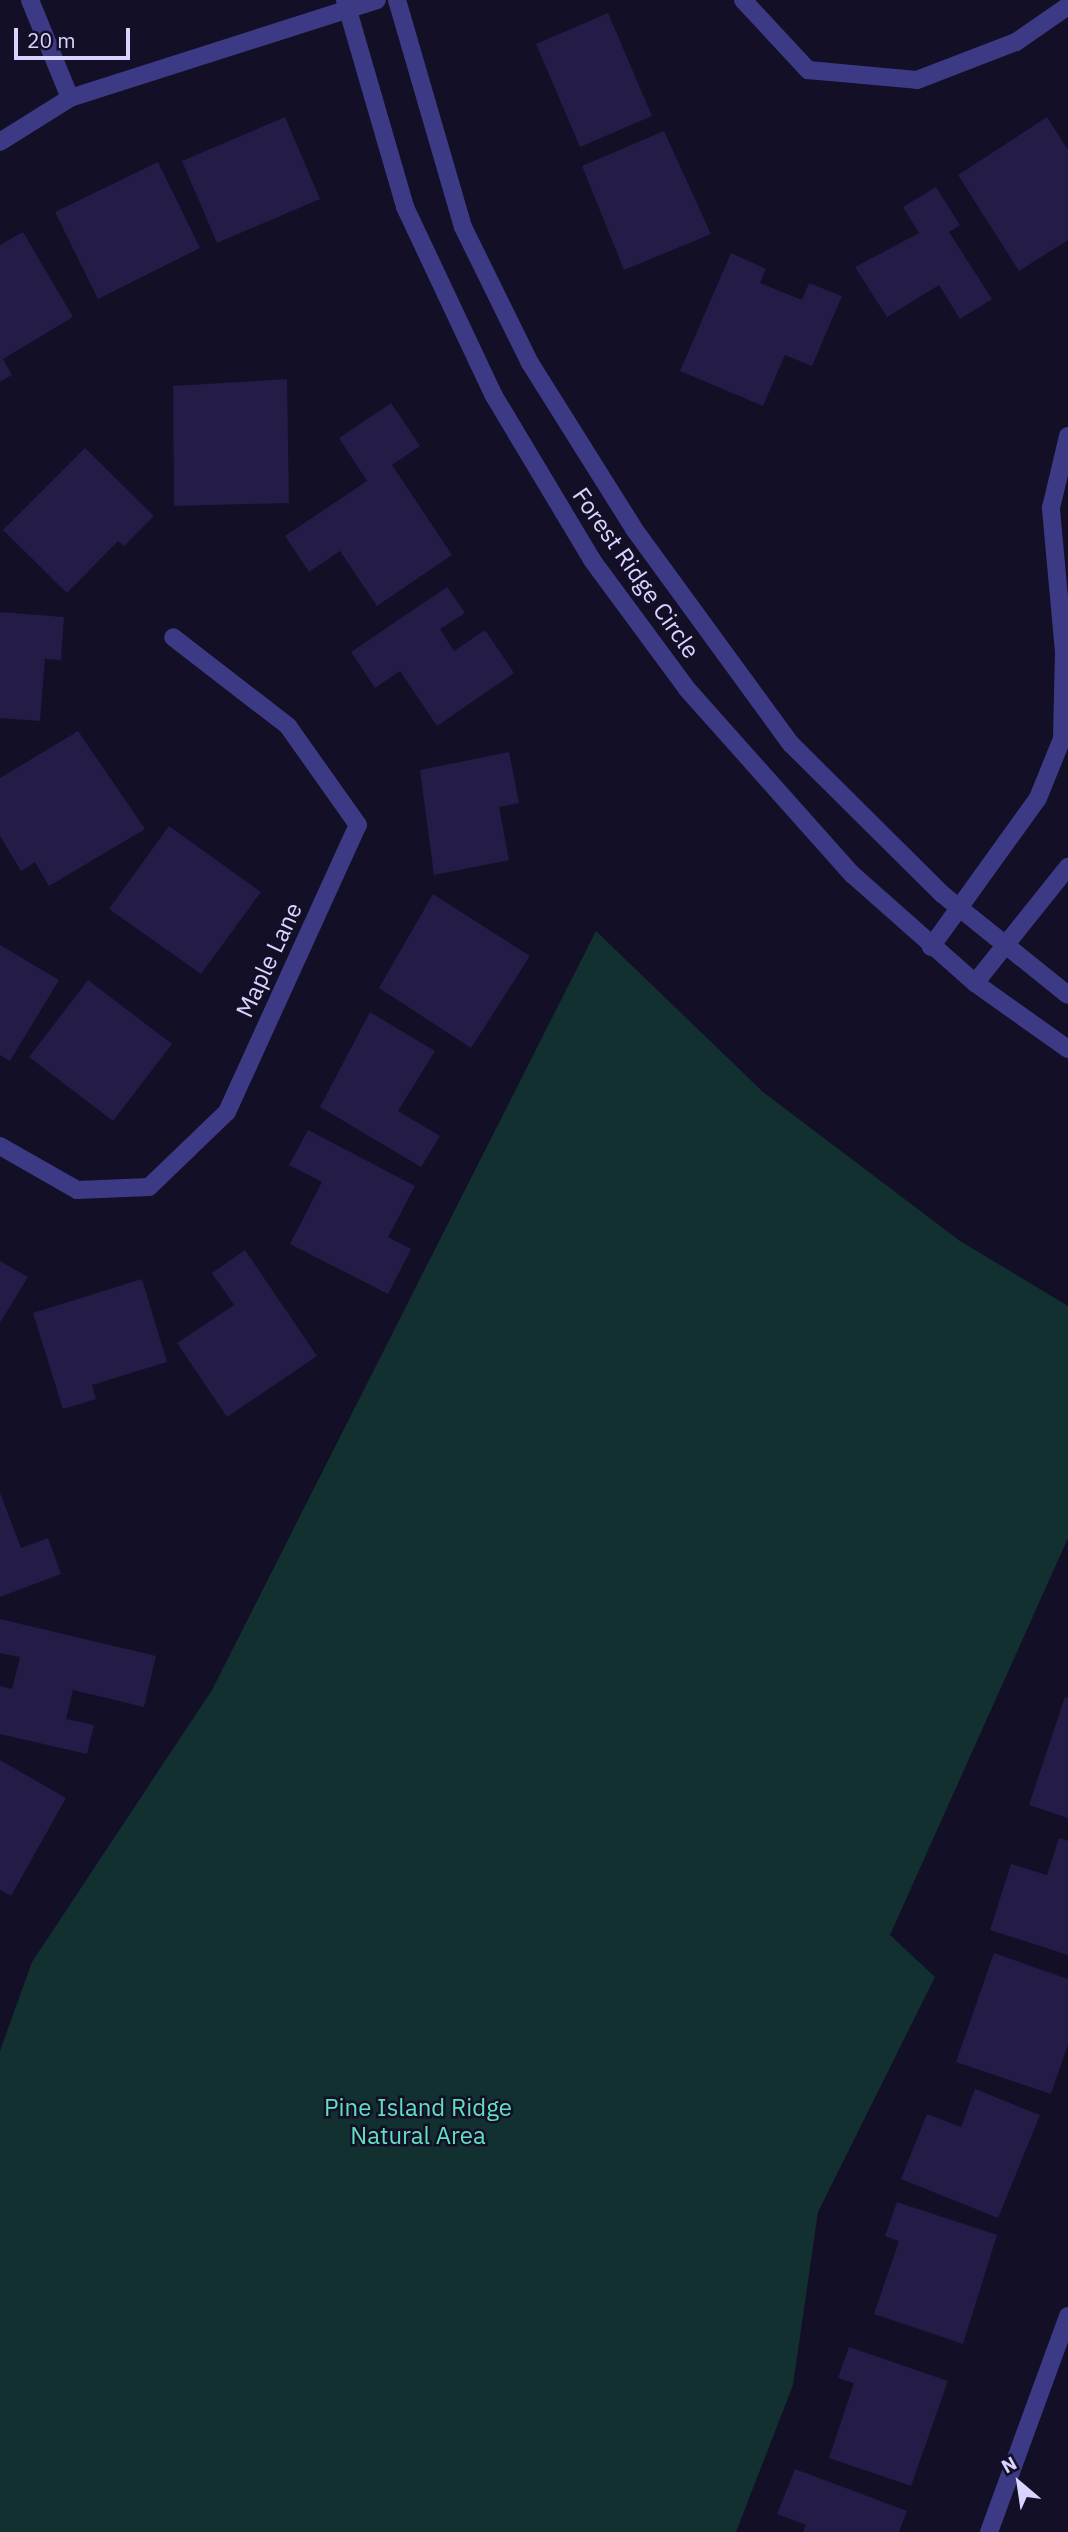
<!DOCTYPE html>
<style>
body{margin:0}
#map{position:relative;width:1068px;height:2532px;overflow:hidden;background:#130f26;font-family:"IBM Plex Sans",sans-serif}
div>[style]{position:absolute}
[style*='--x']{left:calc(var(--x)*1px);top:calc(var(--y)*1px);width:calc(var(--w)*1px);rotate:calc(var(--a)*1deg)}
.green>*{inset:0;background:#12302f}
.building>*{inset:0;background:#241b47}
.minor>*{height:18px;margin:-9px;padding:0 9px;transform-origin:9px;border-radius:9px;background:#3d3a85}
span{translate:-50% -50%;white-space:nowrap;text-align:center;line-height:1.15;-webkit-text-stroke:5px #130f26;paint-order:stroke}
.street-label{font-size:24px;color:#d9d4ff}
.park-label{font-size:24px;color:#5fe0c0}
.north{position:absolute;left:984px;top:2448px;width:70px;height:70px;-webkit-text-stroke:5px #130f26;paint-order:stroke;rotate:331deg;font-size:19px;font-weight:700;line-height:28px;text-align:center;color:#d9d4ff}
.north::after{content:'';display:block;margin:auto;width:24px;height:32px;background:#d9d4ff;clip-path:polygon(50% 0,100% 100%,50% 72%,0 100%)}
.scale{position:absolute;left:14px;top:28px;width:116px;height:32px;box-sizing:border-box;border:4px solid #d9d4ff;border-top:0;padding-left:9px;font-size:21px;line-height:24px;white-space:nowrap;color:#d9d4ff;-webkit-text-stroke:5px #130f26;paint-order:stroke}
</style>
<div id="map">
<div class="green">
<div style="clip-path:polygon(596px 931px,763px 1092px,960px 1241px,1068px 1306px,1068px 1538px,890px 1935px,935px 1977px,818px 2212px,793px 2385px,736px 2532px,0 2532px,0 2051px,32px 1962px,212px 1690px)"></div>
</div>
<div class="building">
<div style="clip-path:polygon(608px 13px,652px 116px,580px 147px,536px 44px)"></div>
<div style="clip-path:polygon(285px 117px,320px 199px,217px 243px,182px 161px)"></div>
<div style="clip-path:polygon(1047px 117px,1068px 150px,1068px 240px,1019px 271px,958px 175px)"></div>
<div style="clip-path:polygon(664px 131px,711px 234px,624px 270px,582px 166px)"></div>
<div style="clip-path:polygon(158px 162px,200px 248px,98px 299px,55px 212px)"></div>
<div style="clip-path:polygon(936px 187px,960px 225px,949px 232px,992px 299px,960px 319px,939px 285px,887px 317px,855px 267px,919px 233px,903px 207px)"></div>
<div style="clip-path:polygon(23px 232px,73px 317px,3px 359px,12px 375px,0 382px,0 245px)"></div>
<div style="clip-path:polygon(731px 253px,766px 269px,760px 283px,802px 300px,809px 283px,842px 296px,812px 366px,785px 355px,763px 406px,680px 371px)"></div>
<div style="clip-path:polygon(287px 379px,289px 503px,174px 506px,173px 386px)"></div>
<div style="clip-path:polygon(391px 403px,420px 446px,392px 465px,452px 555px,377px 606px,340px 551px,309px 572px,285px 536px,367px 481px,339px 438px)"></div>
<div style="clip-path:polygon(85px 448px,154px 516px,124px 546px,118px 541px,67px 593px,3px 530px)"></div>
<div style="clip-path:polygon(447px 587px,465px 613px,440px 629px,454px 651px,485px 630px,514px 673px,437px 726px,400px 671px,375px 688px,351px 652px)"></div>
<div style="clip-path:polygon(0 612px,64px 617px,61px 660px,45px 659px,40px 721px,0 718px)"></div>
<div style="clip-path:polygon(78px 731px,145px 829px,49px 886px,35px 862px,21px 871px,0 836px,0 778px)"></div>
<div style="clip-path:polygon(509px 752px,519px 803px,499px 807px,509px 860px,434px 875px,420px 770px)"></div>
<div style="clip-path:polygon(169px 826px,261px 892px,201px 974px,109px 909px)"></div>
<div style="clip-path:polygon(433px 894px,530px 956px,471px 1048px,379px 988px)"></div>
<div style="clip-path:polygon(0 945px,59px 980px,10px 1061px,0 1055px)"></div>
<div style="clip-path:polygon(88px 980px,172px 1044px,113px 1121px,29px 1057px)"></div>
<div style="clip-path:polygon(370px 1012px,435px 1051px,398px 1111px,440px 1136px,421px 1167px,320px 1107px)"></div>
<div style="clip-path:polygon(308px 1130px,415px 1186px,388px 1237px,411px 1249px,388px 1294px,290px 1244px,322px 1182px,289px 1165px)"></div>
<div style="clip-path:polygon(245px 1250px,317px 1356px,227px 1417px,177px 1343px,234px 1305px,212px 1273px)"></div>
<div style="clip-path:polygon(0 1261px,28px 1277px,0 1323px)"></div>
<div style="clip-path:polygon(142px 1279px,167px 1362px,92px 1385px,96px 1399px,63px 1409px,33px 1313px)"></div>
<div style="clip-path:polygon(0 1493px,21px 1548px,48px 1538px,61px 1574px,0 1597px)"></div>
<div style="clip-path:polygon(0 1619px,156px 1656px,144px 1707px,73px 1690px,66px 1719px,94px 1725px,87px 1754px,0 1734px,0 1686px,12px 1689px,20px 1657px,0 1653px)"></div>
<div style="clip-path:polygon(1065px 1697px,1068px 1698px,1068px 1818px,1029px 1805px)"></div>
<div style="clip-path:polygon(0 1760px,66px 1798px,11px 1896px,0 1890px)"></div>
<div style="clip-path:polygon(1059px 1838px,1068px 1841px,1068px 1955px,990px 1930px,1011px 1864px,1047px 1875px)"></div>
<div style="clip-path:polygon(994px 1953px,1068px 1979px,1068px 2044px,1051px 2094px,956px 2062px)"></div>
<div style="clip-path:polygon(975px 2089px,1040px 2115px,998px 2218px,901px 2179px,927px 2114px,961px 2127px)"></div>
<div style="clip-path:polygon(897px 2202px,997px 2235px,963px 2344px,874px 2314px,899px 2241px,885px 2236px)"></div>
<div style="clip-path:polygon(849px 2347px,948px 2381px,911px 2486px,829px 2458px,854px 2383px,838px 2378px)"></div>
<div style="clip-path:polygon(795px 2469px,907px 2511px,899px 2532px,803px 2532px,806px 2525px,777px 2514px)"></div>
</div>
<div class="minor">
<div style="--x:30;--y:0;--w:106;--a:67.8"></div>
<div style="--x:345;--y:0;--w:216;--a:73.8"></div>
<div style="--x:405;--y:207;--w:209;--a:64.8"></div>
<div style="--x:494;--y:396;--w:191;--a:59.1"></div>
<div style="--x:592;--y:560;--w:160;--a:53.6"></div>
<div style="--x:687;--y:689;--w:249;--a:48.3"></div>
<div style="--x:853;--y:875;--w:163;--a:41.5"></div>
<div style="--x:975;--y:983;--w:114;--a:35.4"></div>
<div style="--x:397;--y:0;--w:236;--a:73.8"></div>
<div style="--x:463;--y:227;--w:152;--a:63.8"></div>
<div style="--x:530;--y:363;--w:196;--a:57.9"></div>
<div style="--x:634;--y:529;--w:266;--a:53.9"></div>
<div style="--x:791;--y:744;--w:213;--a:44.8"></div>
<div style="--x:942;--y:894;--w:161;--a:38.7"></div>
<div style="--x:743;--y:0;--w:96;--a:47.1"></div>
<div style="--x:808;--y:70;--w:109;--a:5.2"></div>
<div style="--x:917;--y:80;--w:106;--a:-21"></div>
<div style="--x:1016;--y:42;--w:63;--a:-34.7"></div>
<div style="--x:0;--y:142;--w:83;--a:-32.2"></div>
<div style="--x:70;--y:98;--w:322;--a:-17.7"></div>
<div style="--x:931;--y:947;--w:183;--a:-54.3"></div>
<div style="--x:1038;--y:798;--w:64;--a:-67.9"></div>
<div style="--x:1062;--y:739;--w:87;--a:-88.7"></div>
<div style="--x:1064;--y:652;--w:145;--a:-95.2"></div>
<div style="--x:1051;--y:508;--w:74;--a:-76.7"></div>
<div style="--x:975;--y:983;--w:149;--a:-51.3"></div>
<div style="--x:0;--y:1146;--w:89;--a:29.7"></div>
<div style="--x:77;--y:1190;--w:72;--a:-2.4"></div>
<div style="--x:149;--y:1187;--w:108;--a:-43.9"></div>
<div style="--x:227;--y:1112;--w:315;--a:-65.5"></div>
<div style="--x:358;--y:825;--w:121;--a:-125.3"></div>
<div style="--x:288;--y:726;--w:145;--a:-142.3"></div>
<div style="--x:989;--y:2532;--w:230;--a:-69.9"></div>
</div>
<div class="street-label">
<span style="left:636px;top:573px;rotate:55deg">Forest Ridge Circle</span>
<span style="left:269px;top:960px;rotate:-65deg">Maple Lane</span>
</div>
<div class="park-label">
<span style="left:418px;top:2122px">Pine Island Ridge<br>Natural Area</span>
</div>
<div class="north">N</div>
<div class="scale">20 m</div>
</div>
